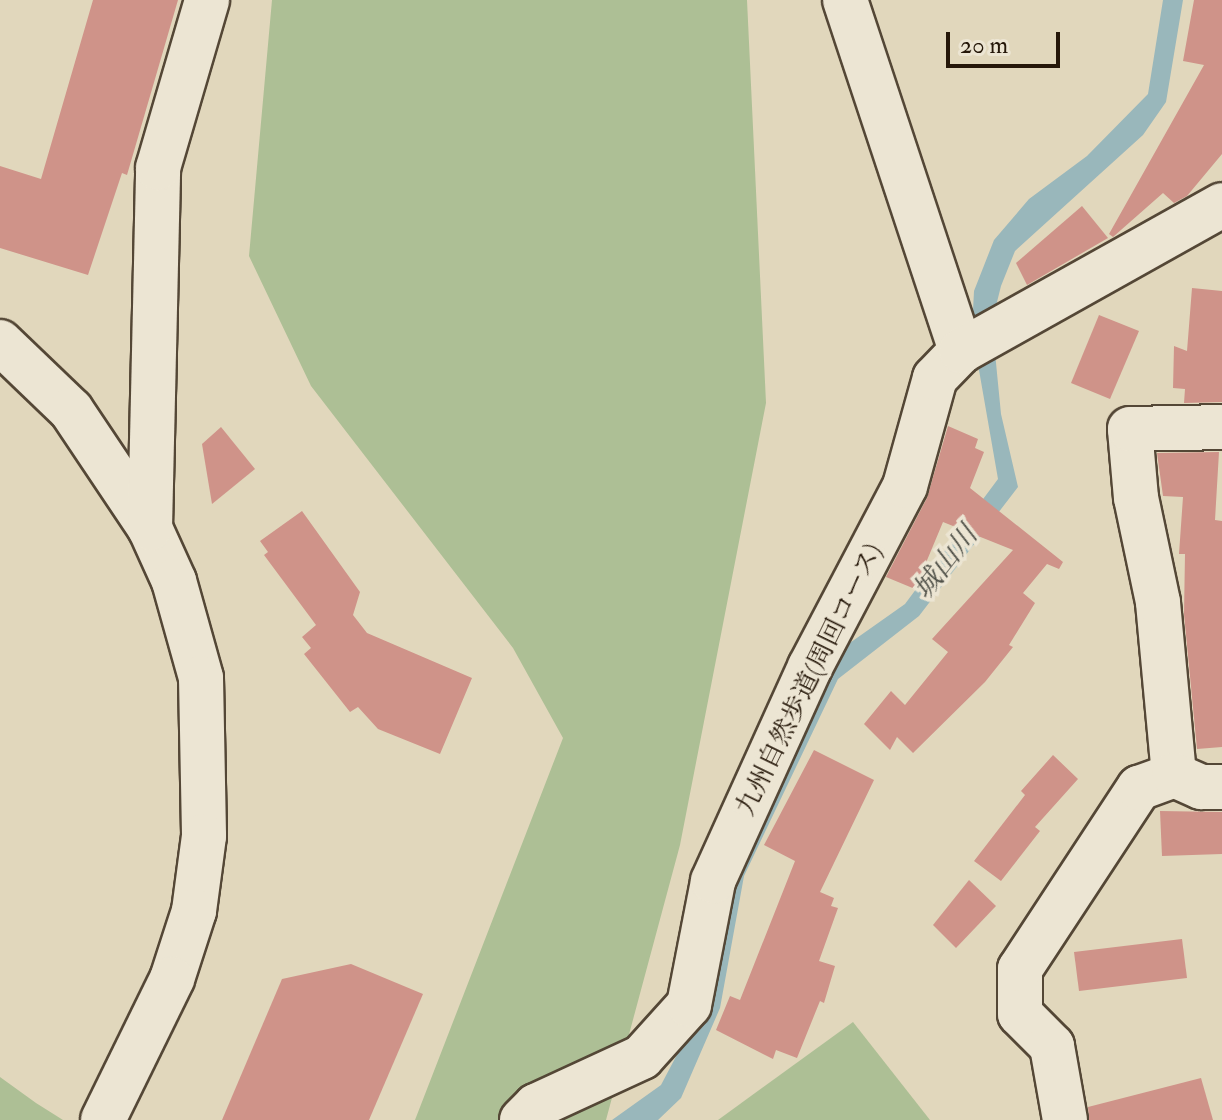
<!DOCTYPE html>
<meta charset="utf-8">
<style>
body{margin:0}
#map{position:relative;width:1222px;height:1120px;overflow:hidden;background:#e1d7bc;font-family:"IM FELL Double Pica","Noto Serif JP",serif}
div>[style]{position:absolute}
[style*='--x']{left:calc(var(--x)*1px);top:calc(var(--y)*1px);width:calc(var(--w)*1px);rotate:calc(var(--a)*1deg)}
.green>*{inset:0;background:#adbf95}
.water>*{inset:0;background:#99b7bb}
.building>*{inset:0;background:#cf9389}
.roads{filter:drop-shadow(2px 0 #544736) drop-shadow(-2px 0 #544736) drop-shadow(0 2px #544736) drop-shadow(0 -2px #544736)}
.minor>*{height:44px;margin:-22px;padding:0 22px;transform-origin:22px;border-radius:22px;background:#ece5d3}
span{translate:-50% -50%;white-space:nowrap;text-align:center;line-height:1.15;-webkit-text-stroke:7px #ece5d3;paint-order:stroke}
.street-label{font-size:26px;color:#251709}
.water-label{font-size:28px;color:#4e4f47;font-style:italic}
.scale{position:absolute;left:946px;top:32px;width:114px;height:36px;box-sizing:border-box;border:4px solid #251709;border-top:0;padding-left:10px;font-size:24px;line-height:28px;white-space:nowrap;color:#251709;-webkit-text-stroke:6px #ece5d3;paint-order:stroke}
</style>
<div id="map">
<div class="green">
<div style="clip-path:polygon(272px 0,747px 0,766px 403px,680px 845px,606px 1120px,415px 1120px,563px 738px,513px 648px,311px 386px,249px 256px)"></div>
<div style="clip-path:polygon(853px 1022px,930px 1120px,718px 1120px)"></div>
<div style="clip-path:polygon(0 1077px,36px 1103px,63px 1120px,0 1120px)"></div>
</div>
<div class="water">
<div style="clip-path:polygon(1163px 0,1183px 0,1166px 102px,1143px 135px,1015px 251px,1001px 286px,992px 322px,1001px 414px,1018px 487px,919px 616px,838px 679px,744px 876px,720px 1008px,681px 1098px,658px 1120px,612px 1120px,661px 1085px,700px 1011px,724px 874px,820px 664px,905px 604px,998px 479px,972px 330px,974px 291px,994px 240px,1029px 199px,1087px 156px,1148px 94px)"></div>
</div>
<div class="building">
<div style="clip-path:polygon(93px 0,178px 0,127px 175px,122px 173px,88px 275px,0 248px,0 166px,41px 179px)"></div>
<div style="clip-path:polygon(1194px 0,1222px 0,1222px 154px,1187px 196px,1174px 203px,1163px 193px,1113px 237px,1109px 234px,1204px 65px,1183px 61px)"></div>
<div style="clip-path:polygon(1082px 206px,1108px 238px,1027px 285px,1016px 263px)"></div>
<div style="clip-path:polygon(1192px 288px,1222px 291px,1222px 402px,1184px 403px,1185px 389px,1173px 388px,1174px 346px,1187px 351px)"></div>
<div style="clip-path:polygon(1099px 315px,1139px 331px,1110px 399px,1071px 383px)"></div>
<div style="clip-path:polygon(948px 426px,978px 439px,975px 448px,984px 452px,970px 488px,1063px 562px,1059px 569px,1047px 564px,1023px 593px,1035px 603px,1009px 645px,1013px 647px,985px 682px,913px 753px,897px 737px,890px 750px,864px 724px,891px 691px,905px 705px,948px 652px,932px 639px,1013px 550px,943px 522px,915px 589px,886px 577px,927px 498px)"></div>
<div style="clip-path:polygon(221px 427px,255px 469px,212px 504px,202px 444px)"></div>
<div style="clip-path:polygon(1219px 452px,1215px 520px,1222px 521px,1222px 747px,1197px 749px,1184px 614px,1185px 554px,1179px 554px,1183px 497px,1163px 496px,1157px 453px)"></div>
<div style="clip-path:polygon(302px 511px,360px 592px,353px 615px,367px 633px,472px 678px,440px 754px,378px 729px,358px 707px,350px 712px,304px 654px,311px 648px,302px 637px,316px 625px,264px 555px,268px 552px,260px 541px)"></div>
<div style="clip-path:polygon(814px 750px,874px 780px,820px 892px,834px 898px,831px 906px,838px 908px,819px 961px,835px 966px,824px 1003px,820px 1001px,797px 1058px,776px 1050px,773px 1059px,716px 1030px,730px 996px,740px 1000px,795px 861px,764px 845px)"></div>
<div style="clip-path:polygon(1053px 755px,1078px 779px,1035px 827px,1040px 831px,1001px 881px,974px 861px,1025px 795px,1021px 791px)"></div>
<div style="clip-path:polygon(1160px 811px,1222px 812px,1222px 854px,1162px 856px)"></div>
<div style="clip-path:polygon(969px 880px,996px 906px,956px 948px,933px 925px)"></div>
<div style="clip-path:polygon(1182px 939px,1187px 978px,1079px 991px,1074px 952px)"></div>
<div style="clip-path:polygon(351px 964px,423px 994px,369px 1120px,222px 1120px,282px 979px)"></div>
<div style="clip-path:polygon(1201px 1078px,1213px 1120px,1089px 1120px,1088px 1107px)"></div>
</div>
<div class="roads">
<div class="minor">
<div style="--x:845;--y:0;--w:370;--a:71.7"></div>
<div style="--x:0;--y:342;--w:98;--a:43.8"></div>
<div style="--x:71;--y:410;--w:142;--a:56.2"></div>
<div style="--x:150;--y:528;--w:58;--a:65.6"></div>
<div style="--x:174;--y:581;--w:101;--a:74.4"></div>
<div style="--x:201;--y:678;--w:158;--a:88.9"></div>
<div style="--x:204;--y:836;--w:76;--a:97.6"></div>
<div style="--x:194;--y:911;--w:71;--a:107.9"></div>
<div style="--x:172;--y:979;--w:157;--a:116.1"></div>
<div style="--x:150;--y:528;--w:360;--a:-88.7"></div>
<div style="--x:158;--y:168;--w:175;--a:-73.7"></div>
<div style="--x:1174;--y:775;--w:174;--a:-95.3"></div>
<div style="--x:1158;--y:602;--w:106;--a:-101.9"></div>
<div style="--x:1136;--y:498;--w:69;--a:-95"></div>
<div style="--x:1130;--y:429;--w:92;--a:-1.2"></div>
<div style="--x:522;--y:1120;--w:20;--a:-45"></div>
<div style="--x:536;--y:1106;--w:117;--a:-24.8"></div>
<div style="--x:642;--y:1057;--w:70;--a:-47.9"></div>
<div style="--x:689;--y:1005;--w:126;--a:-79"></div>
<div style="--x:713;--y:881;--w:235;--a:-65.6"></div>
<div style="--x:810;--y:667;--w:204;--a:-62.3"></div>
<div style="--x:905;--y:486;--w:112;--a:-74.5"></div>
<div style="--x:935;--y:378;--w:37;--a:-46"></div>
<div style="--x:961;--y:351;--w:299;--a:-29.2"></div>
<div style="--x:1065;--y:1120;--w:75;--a:-100"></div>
<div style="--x:1052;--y:1046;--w:45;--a:-135"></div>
<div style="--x:1020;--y:1014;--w:45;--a:-90"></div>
<div style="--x:1020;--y:969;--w:217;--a:-56.7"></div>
<div style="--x:1139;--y:788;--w:37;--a:-20"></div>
<div style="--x:1174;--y:775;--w:30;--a:24"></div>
<div style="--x:1201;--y:787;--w:21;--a:0"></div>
</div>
</div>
<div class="street-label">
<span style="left:810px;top:680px;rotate:-64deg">九州自然歩道(周回コース)</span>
</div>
<div class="water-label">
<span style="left:946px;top:563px;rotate:-52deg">城山川</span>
</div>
<div class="scale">20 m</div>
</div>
